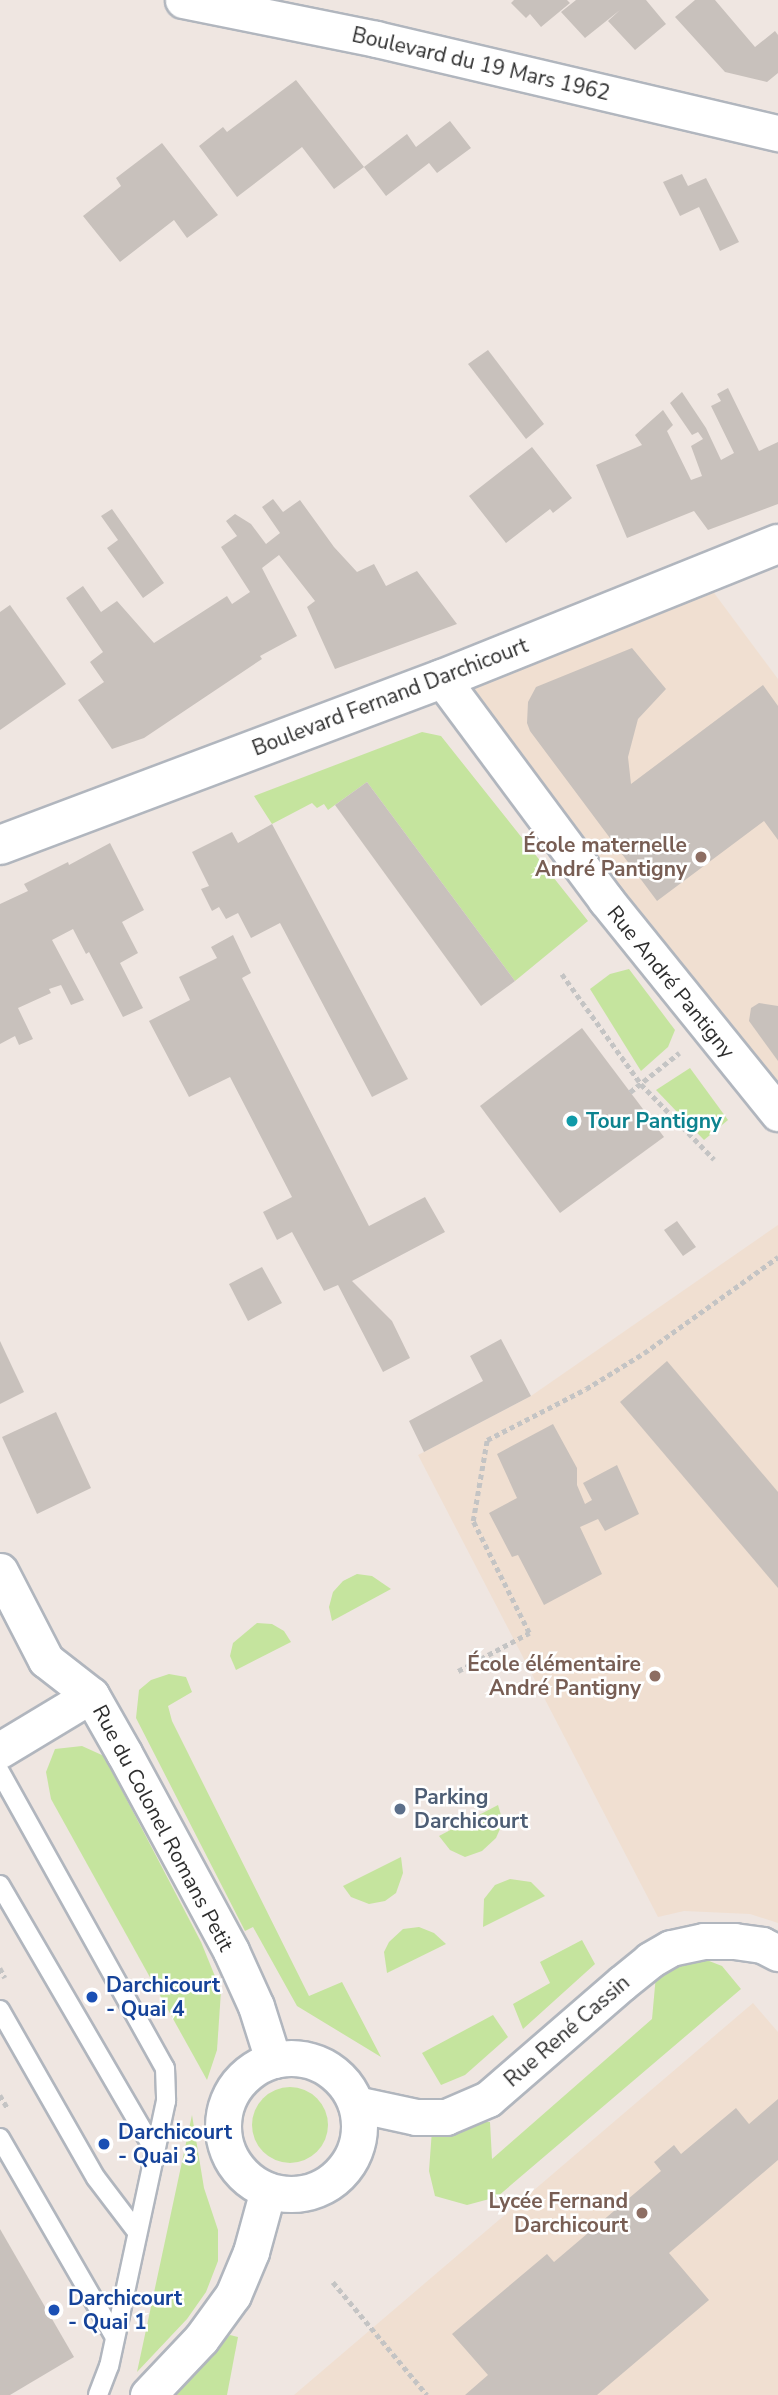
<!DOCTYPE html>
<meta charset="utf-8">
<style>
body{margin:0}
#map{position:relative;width:778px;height:2395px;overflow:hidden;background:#efe6e1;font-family:"Nunito Sans",sans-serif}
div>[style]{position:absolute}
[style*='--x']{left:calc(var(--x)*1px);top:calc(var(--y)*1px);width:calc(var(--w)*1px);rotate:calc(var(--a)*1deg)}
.education>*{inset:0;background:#f0dfd1}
.green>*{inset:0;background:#c5e49e}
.round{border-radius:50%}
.building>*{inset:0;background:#c8c1bc}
.path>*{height:4.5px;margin-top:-2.25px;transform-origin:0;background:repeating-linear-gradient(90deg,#c4c4c4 0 5px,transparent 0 8.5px)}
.roads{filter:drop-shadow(2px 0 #b1b6be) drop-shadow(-2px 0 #b1b6be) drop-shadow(0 2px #b1b6be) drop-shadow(0 -2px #b1b6be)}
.lane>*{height:18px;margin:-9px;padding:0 9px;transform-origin:9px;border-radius:9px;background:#fff}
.street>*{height:35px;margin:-17.5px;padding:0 17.5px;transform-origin:17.5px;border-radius:17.5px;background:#fff}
.street>.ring{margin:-17.5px;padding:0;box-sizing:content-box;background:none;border:35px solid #fff;border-radius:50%}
.secondary>*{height:38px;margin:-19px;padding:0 19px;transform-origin:19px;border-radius:19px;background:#fff}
.dots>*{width:19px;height:19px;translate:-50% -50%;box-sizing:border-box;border:4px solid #fff;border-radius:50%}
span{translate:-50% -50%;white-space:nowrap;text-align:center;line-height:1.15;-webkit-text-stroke:5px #fff;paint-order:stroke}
.street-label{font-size:21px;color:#2e2e2e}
.education-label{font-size:21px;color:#785e54;font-weight:700}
.right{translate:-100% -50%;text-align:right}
.culture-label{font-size:21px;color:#0d838f;font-weight:700}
.left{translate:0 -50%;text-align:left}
.service-label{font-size:21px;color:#4e5e75;font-weight:700}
.transit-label{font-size:21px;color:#164399;font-weight:700}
</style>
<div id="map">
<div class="education">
<div style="clip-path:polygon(700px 574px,778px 679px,778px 1113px,442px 679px)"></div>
<div style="clip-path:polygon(778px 1225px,778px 1923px,750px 1914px,684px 1911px,658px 1917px,418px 1455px,531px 1396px)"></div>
<div style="clip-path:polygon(753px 2003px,778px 2032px,778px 2395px,294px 2395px)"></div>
</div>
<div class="green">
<div style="clip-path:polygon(422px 732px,441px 736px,588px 921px,515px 981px,367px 782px,328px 810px,324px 804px,317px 808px,312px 803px,272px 824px,254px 796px)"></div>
<div style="clip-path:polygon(629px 969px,675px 1030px,668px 1047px,641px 1071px,590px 989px,610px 974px)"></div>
<div style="clip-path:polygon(690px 1068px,728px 1120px,704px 1140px,656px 1090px)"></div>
<div style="clip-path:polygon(357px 1574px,372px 1576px,391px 1589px,332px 1621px,329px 1607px,333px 1592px,343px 1581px)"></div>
<div style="clip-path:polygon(257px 1623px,272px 1624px,284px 1631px,291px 1642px,236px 1670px,230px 1656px,233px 1643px)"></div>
<div style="clip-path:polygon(169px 1674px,186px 1677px,192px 1692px,168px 1706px,172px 1721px,309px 1996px,342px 1982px,381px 2057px,297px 2006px,253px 1927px,245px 1931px,136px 1718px,139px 1690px,151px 1680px)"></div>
<div style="clip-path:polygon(82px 1746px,104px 1756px,201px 1942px,221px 1991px,217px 2050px,207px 2080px,51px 1799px,46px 1772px,55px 1749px)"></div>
<div style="clip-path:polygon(498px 1805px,503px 1822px,496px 1838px,482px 1851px,465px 1857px,450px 1850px,439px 1836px)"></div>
<div style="clip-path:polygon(401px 1857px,403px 1873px,396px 1893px,385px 1901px,369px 1904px,351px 1897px,343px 1886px)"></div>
<div style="clip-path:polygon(510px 1879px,531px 1882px,545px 1896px,483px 1927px,484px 1899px,495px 1885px)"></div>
<div style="clip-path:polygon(419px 1927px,434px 1933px,446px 1944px,387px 1973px,384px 1952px,389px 1942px,403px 1929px)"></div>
<div style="clip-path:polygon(582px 1940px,595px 1964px,523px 2029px,513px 2004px,550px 1983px,540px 1962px)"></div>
<div style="clip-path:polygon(691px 1954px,722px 1966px,741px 1989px,497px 2197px,467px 2205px,435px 2196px,429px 2171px,432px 2130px,464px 2121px,490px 2122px,492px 2159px,652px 2019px,656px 1975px)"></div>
<div style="clip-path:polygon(493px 2015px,508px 2037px,465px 2075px,441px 2085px,422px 2053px)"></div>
<div class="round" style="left:252px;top:2087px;width:76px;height:76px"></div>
<div style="clip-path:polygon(192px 2115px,204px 2188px,218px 2230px,218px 2261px,206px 2292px,187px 2319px,137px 2372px)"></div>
<div style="clip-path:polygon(230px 2335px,238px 2337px,227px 2395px,174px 2395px)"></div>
</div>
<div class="building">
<div style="clip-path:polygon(514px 0,567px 0,570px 3px,541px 27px,530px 14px,526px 18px,511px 3px)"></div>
<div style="clip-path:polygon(576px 0,646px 0,666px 24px,635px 50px,608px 21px,620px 10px,585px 38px,561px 12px)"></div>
<div style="clip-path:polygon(695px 0,715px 0,755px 47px,775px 31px,778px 35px,778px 73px,767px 82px,725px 72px,675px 17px)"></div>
<div style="clip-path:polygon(296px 80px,364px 167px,334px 189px,302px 147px,237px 197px,199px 146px,223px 127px,227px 132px)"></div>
<div style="clip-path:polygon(450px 121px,471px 148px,437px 173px,429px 163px,386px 196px,364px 167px,407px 134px,416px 147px)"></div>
<div style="clip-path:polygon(162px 143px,218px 215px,187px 238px,174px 220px,120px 262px,83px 216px,121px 186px,116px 178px)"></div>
<div style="clip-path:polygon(682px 174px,688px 186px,706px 178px,739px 242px,720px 251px,699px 207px,680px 216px,663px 182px)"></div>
<div style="clip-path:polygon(488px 350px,544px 424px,526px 439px,468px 364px)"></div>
<div style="clip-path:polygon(728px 388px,759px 451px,778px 442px,778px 504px,708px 530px,694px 511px,627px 538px,596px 465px,642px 445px,635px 435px,663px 410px,673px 425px,667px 431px,691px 480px,702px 476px,691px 446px,703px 439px,698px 432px,692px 435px,670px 403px,682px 392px,706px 428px,721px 460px,734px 453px,711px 406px,721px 401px,717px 394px)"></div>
<div style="clip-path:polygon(532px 447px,572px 498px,553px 513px,550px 509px,506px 543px,469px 496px)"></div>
<div style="clip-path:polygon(273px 499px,283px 512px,300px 500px,334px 547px,357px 572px,374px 564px,386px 586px,417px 571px,457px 624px,335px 669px,307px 607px,315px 601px,279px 555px,262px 568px,297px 636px,260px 656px,262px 659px,144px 738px,112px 749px,78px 700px,104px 682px,90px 662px,103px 652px,66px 598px,83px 586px,101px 612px,117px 601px,154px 643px,227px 596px,232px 604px,250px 592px,221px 547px,237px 536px,226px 521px,235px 514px,251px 524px,266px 544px,280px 533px,262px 507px)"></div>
<div style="clip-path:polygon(112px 509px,164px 583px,143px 598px,107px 548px,118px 540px,101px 516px)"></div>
<div style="clip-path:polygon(10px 605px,66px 684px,0 730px,0 612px)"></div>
<div style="clip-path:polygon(632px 648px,666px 689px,638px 719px,628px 757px,631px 784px,763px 685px,778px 706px,778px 840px,764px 821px,657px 901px,530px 731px,527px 723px,528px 702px,536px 687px)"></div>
<div style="clip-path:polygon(367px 782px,515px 981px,481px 1006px,335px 805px)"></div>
<div style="clip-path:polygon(272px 824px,408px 1079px,372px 1097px,280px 923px,251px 938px,238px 913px,226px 919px,219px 907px,212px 911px,201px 889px,209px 886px,192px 852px,232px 832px,238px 843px)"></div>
<div style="clip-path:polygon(110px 843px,144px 910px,122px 922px,138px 953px,120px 963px,143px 1008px,123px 1017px,89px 952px,86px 954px,73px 929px,52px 940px,84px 1000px,71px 1005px,61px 985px,49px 989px,51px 993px,18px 1008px,33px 1039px,19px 1045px,15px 1036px,0 1044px,0 904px,28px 891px,24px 884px,68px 862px,69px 865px)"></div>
<div style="clip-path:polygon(233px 935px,251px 973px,242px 978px,369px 1226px,425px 1197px,445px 1232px,352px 1281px,392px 1321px,410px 1358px,383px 1372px,338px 1285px,324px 1291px,292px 1232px,277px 1240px,263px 1212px,292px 1197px,230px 1077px,189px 1097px,149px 1021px,190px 1000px,179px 977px,217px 958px,211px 947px)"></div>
<div style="clip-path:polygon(759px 1003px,778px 1006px,778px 1061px,749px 1021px,751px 1008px)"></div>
<div style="clip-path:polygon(582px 1028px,664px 1137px,560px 1213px,480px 1106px)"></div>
<div style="clip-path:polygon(677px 1221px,696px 1247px,683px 1256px,664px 1230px)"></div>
<div style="clip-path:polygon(262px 1267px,282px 1303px,248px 1321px,229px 1284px)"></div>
<div style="clip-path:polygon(501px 1339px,531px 1396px,424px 1452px,409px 1421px,483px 1381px,470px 1356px)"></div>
<div style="clip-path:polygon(0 1341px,24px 1392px,0 1404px)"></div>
<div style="clip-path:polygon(667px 1361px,778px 1492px,778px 1588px,620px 1402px)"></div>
<div style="clip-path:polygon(56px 1412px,91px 1488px,37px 1514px,2px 1437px)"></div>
<div style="clip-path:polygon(553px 1424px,577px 1468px,577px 1485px,585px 1504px,592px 1500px,583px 1483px,617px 1465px,639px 1514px,605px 1531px,598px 1519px,580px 1527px,602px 1574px,544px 1605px,518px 1555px,512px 1557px,489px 1513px,517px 1498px,497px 1454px)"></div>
<div style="clip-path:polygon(778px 2099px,778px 2160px,669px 2253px,709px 2300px,597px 2395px,465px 2395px,488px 2375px,452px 2334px,547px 2254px,554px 2262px,661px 2171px,654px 2162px,674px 2145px,681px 2154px,736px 2108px,749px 2124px)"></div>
<div style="clip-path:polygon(0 2229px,74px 2357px,10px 2395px,0 2395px)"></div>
</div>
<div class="path">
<div style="--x:562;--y:974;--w:135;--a:54.3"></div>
<div style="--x:641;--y:1084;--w:105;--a:45.8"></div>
<div style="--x:630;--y:1092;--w:63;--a:-38.5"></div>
<div style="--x:458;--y:1671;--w:81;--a:-28.2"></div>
<div style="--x:529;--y:1633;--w:125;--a:-116.6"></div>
<div style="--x:473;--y:1521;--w:82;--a:-80.2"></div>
<div style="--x:487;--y:1440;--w:111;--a:-27.3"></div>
<div style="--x:586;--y:1389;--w:68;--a:-31.8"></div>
<div style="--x:644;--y:1353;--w:165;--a:-35.6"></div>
<div style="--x:0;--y:1968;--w:11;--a:63"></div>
<div style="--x:0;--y:2095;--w:14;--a:60"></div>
<div style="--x:333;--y:2282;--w:147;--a:50.2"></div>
</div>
<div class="roads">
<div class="lane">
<div style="--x:0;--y:1772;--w:339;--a:60.9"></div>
<div style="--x:165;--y:2068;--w:33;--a:88"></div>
<div style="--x:166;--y:2101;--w:271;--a:102.1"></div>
<div style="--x:109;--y:2366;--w:31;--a:111"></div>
<div style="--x:0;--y:1885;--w:306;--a:59.8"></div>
<div style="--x:0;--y:2010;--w:193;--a:60.3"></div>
<div style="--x:96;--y:2178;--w:68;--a:52.8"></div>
<div style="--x:0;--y:2138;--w:230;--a:60"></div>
</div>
<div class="street">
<div style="--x:183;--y:0;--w:197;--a:11.4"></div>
<div style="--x:376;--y:39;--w:413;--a:13.2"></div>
<div style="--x:442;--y:679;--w:275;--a:53.4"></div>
<div style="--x:606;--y:900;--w:274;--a:51.1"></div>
<div style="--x:0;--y:1571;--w:100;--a:62.7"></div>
<div style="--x:46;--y:1660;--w:57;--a:37.9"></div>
<div style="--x:91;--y:1695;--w:67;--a:60.4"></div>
<div style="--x:124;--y:1753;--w:225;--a:61.6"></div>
<div style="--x:231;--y:1951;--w:60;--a:65.6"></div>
<div style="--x:256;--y:2006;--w:57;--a:72.5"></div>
<div style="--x:0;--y:1750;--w:106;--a:-31.1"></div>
<div class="ring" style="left:223px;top:2058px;width:101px;height:101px"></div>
<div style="--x:356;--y:2104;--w:61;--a:12.2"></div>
<div style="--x:416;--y:2117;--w:30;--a:0"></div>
<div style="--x:446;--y:2117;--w:46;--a:-23.2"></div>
<div style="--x:488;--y:2099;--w:177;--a:-40.9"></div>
<div style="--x:622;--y:1983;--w:36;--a:-39"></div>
<div style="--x:650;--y:1960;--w:24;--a:-30"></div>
<div style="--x:671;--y:1948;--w:34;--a:-12"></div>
<div style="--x:704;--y:1941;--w:30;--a:0"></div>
<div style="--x:734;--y:1941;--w:28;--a:8"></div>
<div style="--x:762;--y:1945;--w:18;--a:27"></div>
<div style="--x:148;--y:2395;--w:77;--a:-46.6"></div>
<div style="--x:201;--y:2339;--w:54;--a:-54"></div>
<div style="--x:233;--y:2295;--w:47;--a:-67.3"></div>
<div style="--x:251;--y:2252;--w:64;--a:-74.7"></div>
</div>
<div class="secondary">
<div style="--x:0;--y:845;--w:472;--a:-20.6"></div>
<div style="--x:442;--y:679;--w:362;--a:-21.9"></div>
</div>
</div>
<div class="dots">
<div style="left:701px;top:857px;background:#8d6e63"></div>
<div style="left:572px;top:1121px;background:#0f9aa8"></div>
<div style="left:655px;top:1676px;background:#8d6e63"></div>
<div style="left:400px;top:1809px;background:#5c6f8a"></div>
<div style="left:92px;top:1997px;background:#1a4fb4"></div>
<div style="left:104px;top:2144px;background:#1a4fb4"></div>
<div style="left:642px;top:2213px;background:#8d6e63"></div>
<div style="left:54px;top:2310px;background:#1a4fb4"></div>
</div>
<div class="street-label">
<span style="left:481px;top:64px;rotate:13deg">Boulevard du 19 Mars 1962</span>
<span style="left:390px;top:697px;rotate:-21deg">Boulevard Fernand Darchicourt</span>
<span style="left:671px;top:982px;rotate:51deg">Rue André Pantigny</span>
<span style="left:163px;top:1828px;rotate:62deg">Rue du Colonel Romans Petit</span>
<span style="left:567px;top:2031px;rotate:-41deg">Rue René Cassin</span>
</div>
<div class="education-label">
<span class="right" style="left:687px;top:857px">École maternelle<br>André Pantigny</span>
<span class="right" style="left:641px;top:1676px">École élémentaire<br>André Pantigny</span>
<span class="right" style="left:628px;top:2213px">Lycée Fernand<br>Darchicourt</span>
</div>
<div class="culture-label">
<span class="left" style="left:586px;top:1121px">Tour Pantigny</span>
</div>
<div class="service-label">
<span class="left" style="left:414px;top:1809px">Parking<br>Darchicourt</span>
</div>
<div class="transit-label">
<span class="left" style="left:106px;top:1997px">Darchicourt<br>- Quai 4</span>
<span class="left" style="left:118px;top:2144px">Darchicourt<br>- Quai 3</span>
<span class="left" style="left:68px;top:2310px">Darchicourt<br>- Quai 1</span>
</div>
</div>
